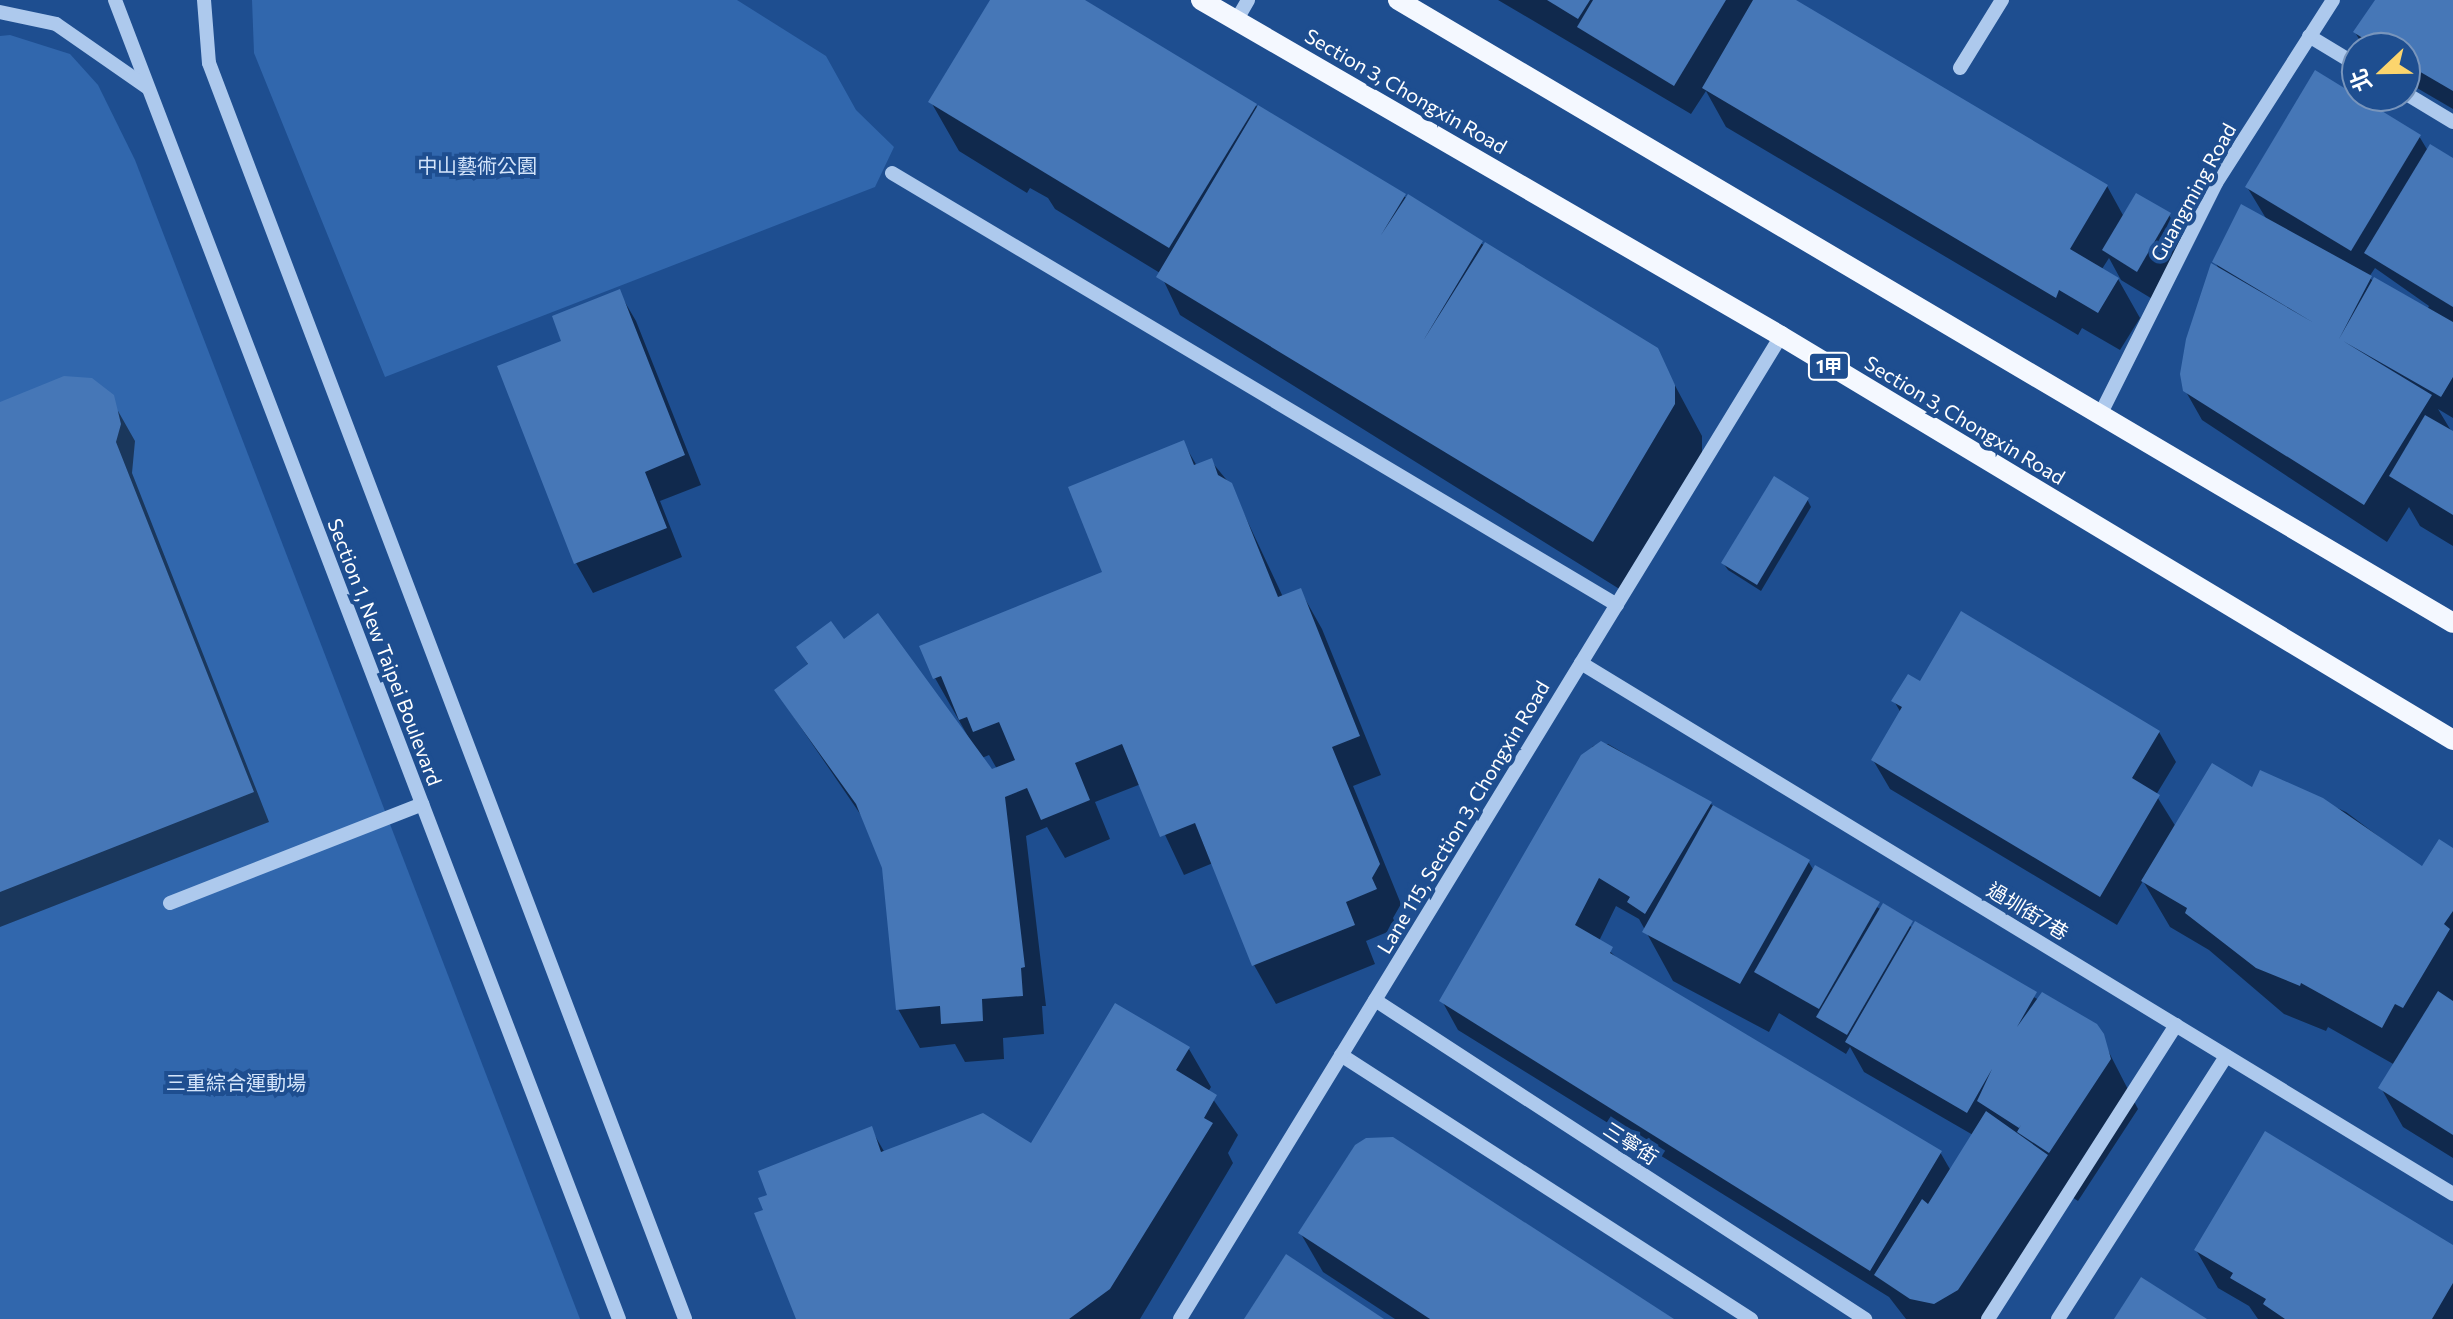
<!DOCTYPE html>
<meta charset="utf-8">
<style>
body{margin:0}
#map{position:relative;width:2453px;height:1319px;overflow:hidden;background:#1e4e90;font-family:Commissioner,"Noto Sans TC",sans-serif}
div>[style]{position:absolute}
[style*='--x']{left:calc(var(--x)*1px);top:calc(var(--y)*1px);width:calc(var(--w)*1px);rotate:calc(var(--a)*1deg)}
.green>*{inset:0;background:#3167ad}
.shadow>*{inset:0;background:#0007}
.building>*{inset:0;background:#4677b7}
.minor>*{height:14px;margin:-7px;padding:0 7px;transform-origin:7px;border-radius:7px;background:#adc9ed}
.major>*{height:20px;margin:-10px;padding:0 10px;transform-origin:10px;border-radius:10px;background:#f4f8ff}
span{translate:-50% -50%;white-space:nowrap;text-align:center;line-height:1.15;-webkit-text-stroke:8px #1e4e90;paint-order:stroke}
.shield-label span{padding:2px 6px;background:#1e4e90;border:2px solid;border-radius:6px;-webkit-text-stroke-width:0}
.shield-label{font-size:18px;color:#fff;font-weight:700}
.street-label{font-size:20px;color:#fff}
.park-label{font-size:20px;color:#d3e4fa}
.north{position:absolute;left:2341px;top:32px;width:80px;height:80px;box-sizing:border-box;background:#1e4e90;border:2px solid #7895bc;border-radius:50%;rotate:248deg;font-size:22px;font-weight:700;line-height:32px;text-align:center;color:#fff}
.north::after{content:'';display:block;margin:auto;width:28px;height:36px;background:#fcd56d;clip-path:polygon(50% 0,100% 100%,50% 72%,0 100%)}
</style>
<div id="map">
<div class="green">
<div style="clip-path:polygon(252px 0,737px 0,826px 56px,856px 110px,894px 147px,875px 187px,385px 377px,254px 53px)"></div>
<div style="clip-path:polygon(10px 35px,70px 54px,98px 85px,135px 160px,580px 1319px,0 1319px,0 36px)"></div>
</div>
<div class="shadow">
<div style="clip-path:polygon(992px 0,1082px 0,1656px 350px,1702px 436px,1702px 454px,1621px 590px,1180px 315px,1160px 273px,1055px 209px,1048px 198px,1030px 188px,1027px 193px,959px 151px,931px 102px)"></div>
<div style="clip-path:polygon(1498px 0,1792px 0,2107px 186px,2124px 217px,2169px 215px,2186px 244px,2154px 300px,2121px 280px,2109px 258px,2102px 269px,2118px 279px,2140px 318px,2120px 350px,2082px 328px,2078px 335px,1726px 127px,1706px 91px,1691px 114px)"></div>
<div style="clip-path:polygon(2379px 0,2453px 0,2453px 109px,2405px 81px,2405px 48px,2364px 48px,2355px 32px)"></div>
<div style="clip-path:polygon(evenodd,2419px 136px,2428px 151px,2453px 161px,2453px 418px,2438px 409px,2453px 434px,2453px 546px,2420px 526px,2409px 507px,2387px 542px,2202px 420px,2185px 390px,2220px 271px,2215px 262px,2267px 220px,2247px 187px,2419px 136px,2375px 268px,2429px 306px,2427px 310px,2374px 282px,2369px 277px,2375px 268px)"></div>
<div style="clip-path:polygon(619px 292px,636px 321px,701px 485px,660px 501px,682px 557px,593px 593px,576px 563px,499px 367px,564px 342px)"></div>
<div style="clip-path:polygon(0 403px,118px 411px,135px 441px,132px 473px,269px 822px,0 927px)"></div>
<div style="clip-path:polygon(evenodd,1183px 442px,1197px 466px,1211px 461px,1230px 484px,1283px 597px,1300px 590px,1322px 629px,1381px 775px,1353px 786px,1401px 904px,1393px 918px,1397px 928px,1366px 941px,1375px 964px,1276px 1004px,1254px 965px,1213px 863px,1184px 875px,1141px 784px,1095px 802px,1110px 839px,1065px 858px,1047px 827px,1026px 836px,1046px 1006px,1042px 1006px,1044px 1034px,1003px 1038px,1004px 1059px,965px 1062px,955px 1044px,920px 1048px,898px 1009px,883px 868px,865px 821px,776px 691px,809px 666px,798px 648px,844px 641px,974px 747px,935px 678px,1105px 573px,1183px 442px,989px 755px,997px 769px,992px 771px,982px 758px,989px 755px)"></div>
<div style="clip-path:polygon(1807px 499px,1811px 507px,1761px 591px,1728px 570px,1723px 563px)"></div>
<div style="clip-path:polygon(1920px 684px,2159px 732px,2176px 762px,2156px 795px,2176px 827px,2253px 790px,2261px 773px,2346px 812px,2422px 869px,2453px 851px,2453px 1158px,2403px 1127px,2381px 1088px,2395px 1065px,2328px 1027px,2326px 1031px,2284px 1014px,2209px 950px,2170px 927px,2143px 881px,2117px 925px,1890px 789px,1873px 760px,1901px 713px,1894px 701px)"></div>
<div style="clip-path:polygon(evenodd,1608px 744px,1808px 861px,1814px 871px,2039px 1000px,2095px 1025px,2138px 1109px,2078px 1201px,2069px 1195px,1986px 1319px,1906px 1319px,1889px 1297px,1458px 1030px,1442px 1001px,1593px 746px,1608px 744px,1616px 906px,1639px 919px,1673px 981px,1769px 1032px,1779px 1013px,1846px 1054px,1850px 1047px,1864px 1072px,1973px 1135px,1951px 1171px,1940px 1152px,1618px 959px,1599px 941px,1616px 906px)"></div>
<div style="clip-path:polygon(1189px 1049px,1211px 1087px,1208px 1092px,1238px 1135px,1228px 1153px,1233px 1163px,1140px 1319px,798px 1319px,871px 1129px,885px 1153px,1032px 1146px)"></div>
<div style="clip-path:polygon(1301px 1234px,1670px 1319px,1395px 1319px,1323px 1272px)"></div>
<div style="clip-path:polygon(2453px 1247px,2453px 1319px,2258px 1319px,2249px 1306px,2218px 1288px,2196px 1250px)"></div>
</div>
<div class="building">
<div style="clip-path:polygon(990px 0,1085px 0,1257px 104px,1169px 248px,928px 102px)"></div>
<div style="clip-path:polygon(1547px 0,1590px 0,1578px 19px)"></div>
<div style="clip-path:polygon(1593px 0,1726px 0,1674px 86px,1577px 27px)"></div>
<div style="clip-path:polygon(1753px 0,1796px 0,2108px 185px,2070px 249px,2119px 278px,2098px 313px,2059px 290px,2056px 298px,1702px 88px)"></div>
<div style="clip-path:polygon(2375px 0,2453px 0,2453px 91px,2405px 63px,2405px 48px,2379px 48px,2353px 32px)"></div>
<div style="clip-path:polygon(2315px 70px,2421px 135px,2351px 251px,2245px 187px)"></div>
<div style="clip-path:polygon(1258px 105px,1406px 194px,1381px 235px,1408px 194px,1483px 241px,1423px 341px,1485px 242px,1658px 348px,1675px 385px,1675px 404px,1593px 542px,1156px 277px)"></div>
<div style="clip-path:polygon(2430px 144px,2453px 158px,2453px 307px,2364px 253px)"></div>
<div style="clip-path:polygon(2136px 193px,2171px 213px,2137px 272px,2102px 250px)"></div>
<div style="clip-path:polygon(2241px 204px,2372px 276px,2339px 339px,2374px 277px,2453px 322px,2453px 377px,2441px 397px,2343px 341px,2432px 395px,2364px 505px,2183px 391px,2180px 374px,2186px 339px,2211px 263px,2314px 323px,2212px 262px)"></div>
<div style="clip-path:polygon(620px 289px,685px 455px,645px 472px,667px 528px,574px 564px,497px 366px,561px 341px,552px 316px)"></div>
<div style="clip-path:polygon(64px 376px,92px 378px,114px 395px,121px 424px,116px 442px,254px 792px,0 892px,0 402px)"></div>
<div style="clip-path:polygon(2425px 415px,2453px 431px,2453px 515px,2389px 476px)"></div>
<div style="clip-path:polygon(1184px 440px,1194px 465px,1212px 458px,1218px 475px,1232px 483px,1278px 597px,1301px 588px,1360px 736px,1332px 747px,1380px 864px,1372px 878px,1377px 889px,1346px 902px,1355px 925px,1252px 966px,1195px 823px,1160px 837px,1122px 744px,1075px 763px,1090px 800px,1041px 820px,1027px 788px,1005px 797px,1025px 967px,1021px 968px,1023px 996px,982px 999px,983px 1021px,941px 1024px,940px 1006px,896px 1010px,882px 868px,856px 804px,774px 690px,808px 664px,796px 647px,831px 621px,844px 639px,878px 613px,992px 769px,1015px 760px,999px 722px,973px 732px,967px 717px,959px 720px,941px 676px,933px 679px,919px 646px,1102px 572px,1068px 487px)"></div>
<div style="clip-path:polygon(1774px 476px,1809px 498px,1757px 585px,1721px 563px)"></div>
<div style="clip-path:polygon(1961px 611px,2160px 731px,2132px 778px,2160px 795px,2100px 897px,1871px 760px,1902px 707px,1891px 701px,1908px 674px,1920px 681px)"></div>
<div style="clip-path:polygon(1601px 741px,1712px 802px,1645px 914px,1627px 902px,1630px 897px,1599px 878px,1575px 925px,1613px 947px,1610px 953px,1942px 1151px,1870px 1271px,1439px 1001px,1581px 755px)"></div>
<div style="clip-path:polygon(2212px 763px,2252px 787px,2260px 770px,2323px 798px,2422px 866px,2439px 839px,2453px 848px,2453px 911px,2444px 924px,2450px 929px,2403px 1008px,2395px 1004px,2382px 1028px,2301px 983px,2300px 986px,2256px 968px,2185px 913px,2187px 908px,2141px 881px)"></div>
<div style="clip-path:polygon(1713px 805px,1810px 860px,1740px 984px,1642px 932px)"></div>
<div style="clip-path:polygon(1815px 865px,1880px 902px,1819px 1009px,1754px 972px)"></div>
<div style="clip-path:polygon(1883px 903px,1913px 921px,1847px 1035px,1816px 1017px)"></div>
<div style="clip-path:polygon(1915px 921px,2037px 992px,2017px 1027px,2042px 992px,2097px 1024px,2104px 1034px,2111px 1059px,2049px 1153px,2017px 1132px,2021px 1125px,2019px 1128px,1977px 1101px,1992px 1069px,1967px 1113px,1845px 1042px)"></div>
<div style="clip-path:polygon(2438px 991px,2453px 1001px,2453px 1135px,2378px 1088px)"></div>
<div style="clip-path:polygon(1115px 1003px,1190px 1047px,1176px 1070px,1217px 1095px,1204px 1118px,1213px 1123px,1110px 1289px,1069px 1319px,796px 1319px,754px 1213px,763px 1210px,758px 1198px,767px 1195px,758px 1171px,872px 1126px,881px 1152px,983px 1113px,1031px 1143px)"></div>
<div style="clip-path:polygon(1986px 1111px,2048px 1155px,1958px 1290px,1934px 1304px,1910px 1299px,1874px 1275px,1922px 1199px,1928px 1204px)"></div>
<div style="clip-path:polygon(2265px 1131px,2453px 1245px,2453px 1283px,2432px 1319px,2285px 1319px,2263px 1304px,2266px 1299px,2230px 1278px,2233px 1273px,2194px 1250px)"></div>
<div style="clip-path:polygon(1393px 1137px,1674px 1319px,1430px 1319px,1298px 1233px,1355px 1145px,1366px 1138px)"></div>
<div style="clip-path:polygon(1286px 1254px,1384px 1319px,1244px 1319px)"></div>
<div style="clip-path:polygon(2141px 1277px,2207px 1319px,2114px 1319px)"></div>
</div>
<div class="minor">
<div style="--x:115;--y:0;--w:1412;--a:69.09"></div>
<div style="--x:204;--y:0;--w:63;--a:85.5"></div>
<div style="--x:209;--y:63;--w:1343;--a:69.24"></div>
<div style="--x:0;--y:12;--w:57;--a:12.1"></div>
<div style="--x:56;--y:24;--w:112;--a:34.8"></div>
<div style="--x:1236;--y:21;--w:24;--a:-60"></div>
<div style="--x:2309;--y:36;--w:56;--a:31.1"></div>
<div style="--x:1960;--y:68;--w:80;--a:-58.3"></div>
<div style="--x:2405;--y:93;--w:56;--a:31.1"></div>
<div style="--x:892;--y:173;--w:844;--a:30.79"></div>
<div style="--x:2102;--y:411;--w:255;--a:-63.4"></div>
<div style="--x:2216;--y:183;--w:217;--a:-57.4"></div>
<div style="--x:1581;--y:663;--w:1021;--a:31.34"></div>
<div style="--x:170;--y:903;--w:271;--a:-21.4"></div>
<div style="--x:1375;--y:1000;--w:585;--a:33.06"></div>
<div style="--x:1341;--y:1055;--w:488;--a:32.8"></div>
<div style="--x:1180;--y:1319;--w:1152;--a:-58.56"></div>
<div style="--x:1988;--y:1319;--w:349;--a:-57.4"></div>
<div style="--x:2058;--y:1319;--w:312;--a:-57.4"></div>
</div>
<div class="major">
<div style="--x:1201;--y:0;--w:670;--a:30.08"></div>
<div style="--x:1781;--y:336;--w:784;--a:31.01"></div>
<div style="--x:1398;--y:0;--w:1225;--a:30.56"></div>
</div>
<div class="shield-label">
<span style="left:1829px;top:366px">1甲</span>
</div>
<div class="street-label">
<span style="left:1406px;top:91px;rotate:30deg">Section 3, Chongxin Road</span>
<span style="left:2193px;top:192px;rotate:-61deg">Guangming Road</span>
<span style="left:1965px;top:420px;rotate:31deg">Section 3, Chongxin Road</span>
<span style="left:385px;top:652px;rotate:69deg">Section 1, New Taipei Boulevard</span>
<span style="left:1463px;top:817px;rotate:-59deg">Lane 115, Section 3, Chongxin Road</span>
<span style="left:2028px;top:911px;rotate:31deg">過圳街7巷</span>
<span style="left:1631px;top:1143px;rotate:33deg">三寧街</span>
</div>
<div class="park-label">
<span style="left:477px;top:165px">中山藝術公園</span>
<span style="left:236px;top:1082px">三重綜合運動場</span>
</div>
<div class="north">北</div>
</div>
